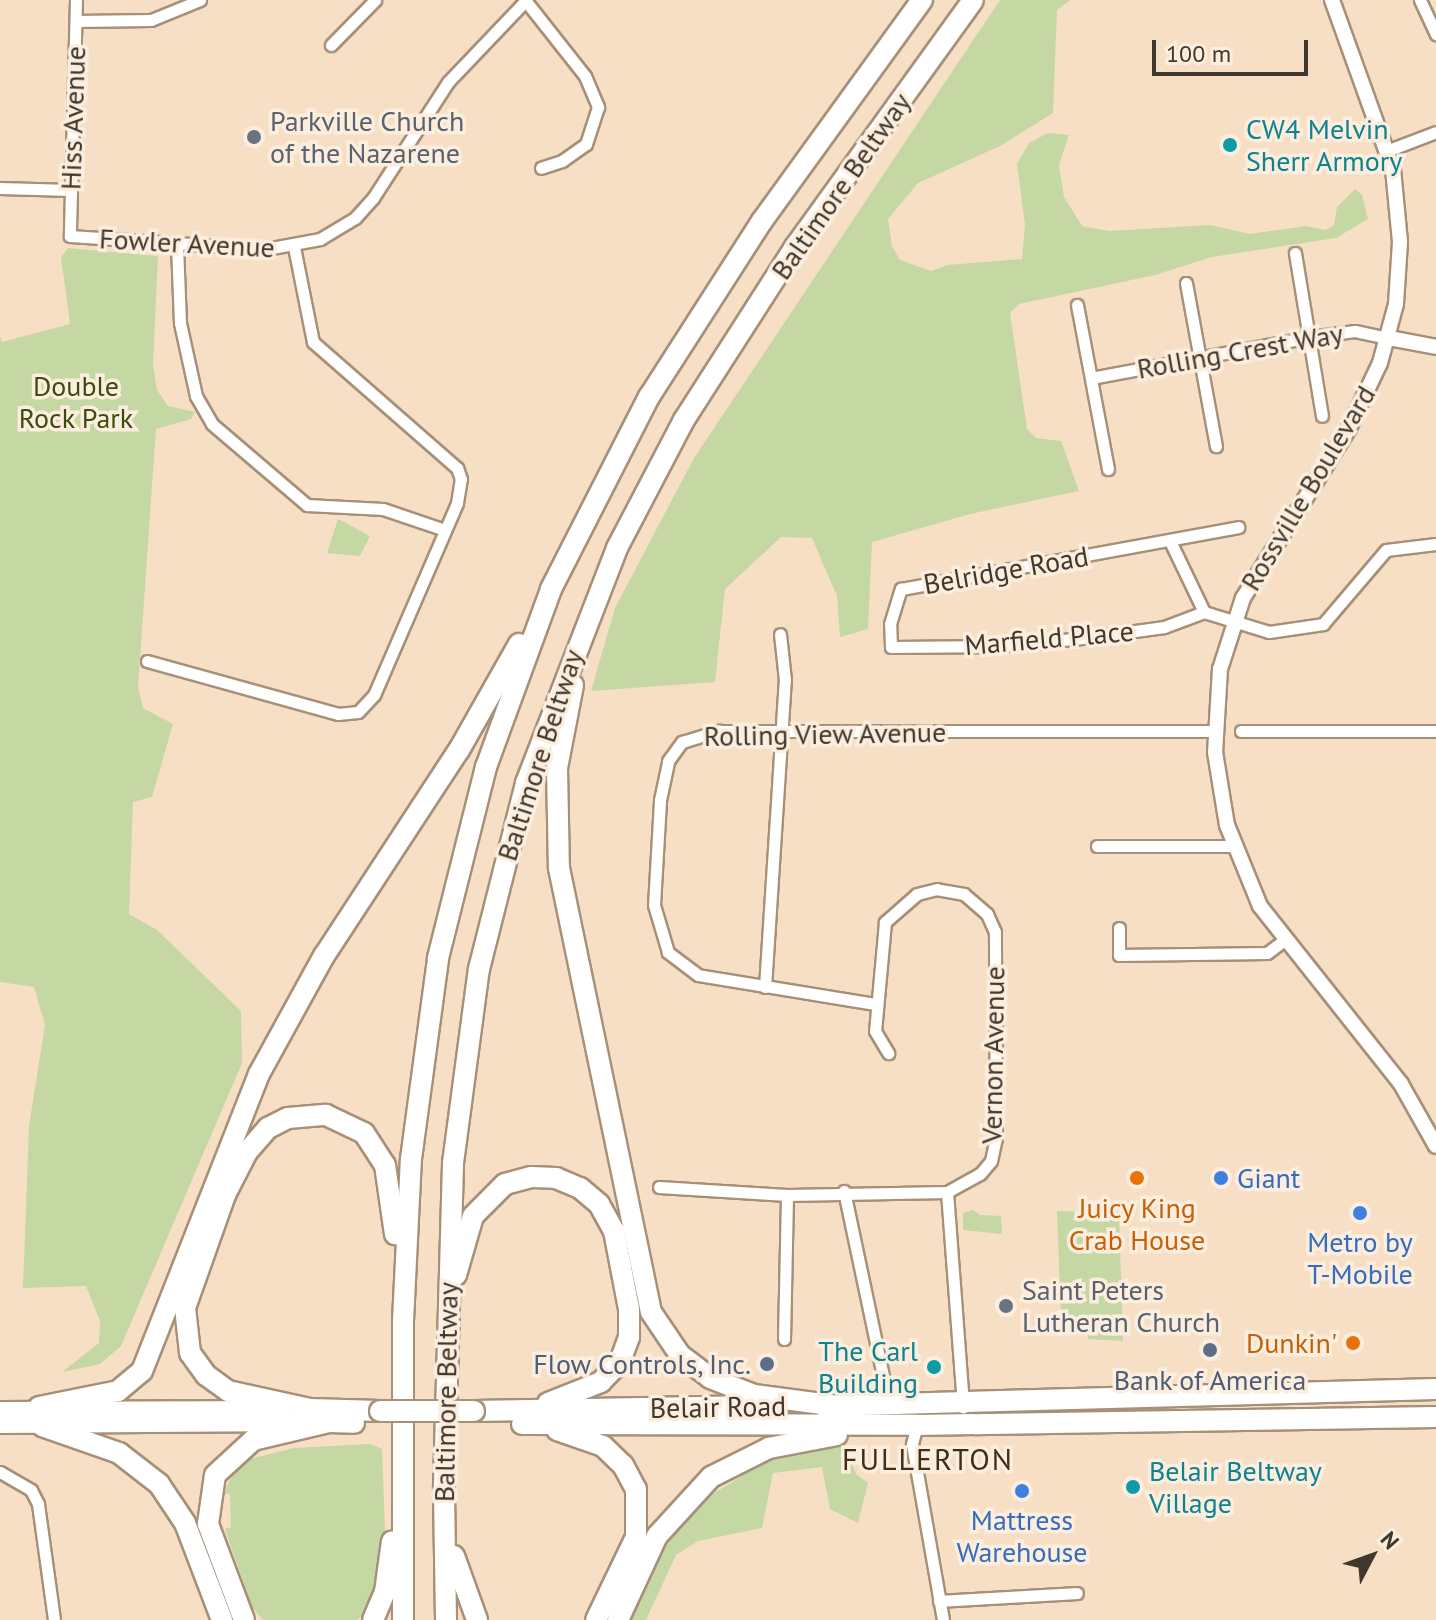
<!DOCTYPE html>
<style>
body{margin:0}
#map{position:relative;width:1436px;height:1620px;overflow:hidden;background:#f7dfc5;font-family:"PT Sans",sans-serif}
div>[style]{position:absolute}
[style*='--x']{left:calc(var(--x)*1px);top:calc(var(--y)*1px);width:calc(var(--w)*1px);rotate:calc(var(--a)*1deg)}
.green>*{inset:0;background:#c5d7a3}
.roads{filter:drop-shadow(2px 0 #a79078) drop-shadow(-2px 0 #a79078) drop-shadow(0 2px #a79078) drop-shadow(0 -2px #a79078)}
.street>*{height:11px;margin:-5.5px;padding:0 5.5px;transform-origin:5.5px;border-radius:5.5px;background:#fff}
.secondary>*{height:14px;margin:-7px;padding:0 7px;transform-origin:7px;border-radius:7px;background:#fff}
.primary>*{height:16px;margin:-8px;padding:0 8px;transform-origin:8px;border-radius:8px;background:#fff}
.highway>*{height:20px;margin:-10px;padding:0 10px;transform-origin:10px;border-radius:10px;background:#fff}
.bridges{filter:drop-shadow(2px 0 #a79078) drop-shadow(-2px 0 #a79078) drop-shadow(0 2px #a79078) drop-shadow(0 -2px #a79078)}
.highway-bridge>*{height:20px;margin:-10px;padding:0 10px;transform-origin:10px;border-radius:10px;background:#fff}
.dots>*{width:22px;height:22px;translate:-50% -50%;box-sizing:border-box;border:4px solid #fceede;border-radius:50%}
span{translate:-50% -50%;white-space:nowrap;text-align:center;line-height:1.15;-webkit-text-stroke:7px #fceede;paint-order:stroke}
.street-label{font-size:28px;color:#40372d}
.worship-label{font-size:28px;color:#5b616d}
.left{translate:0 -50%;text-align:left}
.culture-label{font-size:28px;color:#0d838f}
.right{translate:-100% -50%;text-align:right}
.park-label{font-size:28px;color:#3c4c0d}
.shop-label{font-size:28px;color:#366cbe}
.food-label{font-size:28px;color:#c56008}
.service-label{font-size:28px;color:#4e5e75}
.neighbourhood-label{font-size:30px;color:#412e19;letter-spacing:2px}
.north{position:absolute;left:1332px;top:1516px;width:80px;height:80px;-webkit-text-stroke:6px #fceede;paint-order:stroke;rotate:49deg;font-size:22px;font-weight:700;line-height:32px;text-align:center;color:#40372d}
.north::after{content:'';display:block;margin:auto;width:28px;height:36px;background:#40372d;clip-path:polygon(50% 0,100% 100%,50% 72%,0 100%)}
.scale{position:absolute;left:1152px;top:40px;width:156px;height:36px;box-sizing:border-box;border:4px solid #40372d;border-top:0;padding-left:10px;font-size:24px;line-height:28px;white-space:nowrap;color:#40372d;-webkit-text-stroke:6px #fceede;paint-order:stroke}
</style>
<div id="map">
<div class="green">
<div style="clip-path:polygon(1000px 0,1070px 0,1057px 10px,1053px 113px,1000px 146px,918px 183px,888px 219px,892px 246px,900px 260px,931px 271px,948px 265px,1022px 259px,1025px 224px,1017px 164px,1029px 143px,1048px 133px,1069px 135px,1059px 165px,1064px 197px,1082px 226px,1109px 231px,1210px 225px,1250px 234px,1306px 226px,1326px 230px,1334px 225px,1337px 207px,1355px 189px,1362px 195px,1368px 219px,1336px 238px,1212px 257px,1155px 275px,1019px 304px,1010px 313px,1027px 429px,1036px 438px,1061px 441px,1079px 491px,970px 514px,872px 542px,868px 629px,840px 637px,837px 596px,812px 538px,781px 537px,725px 589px,715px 682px,591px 691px,615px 608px,694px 458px)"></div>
<div style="clip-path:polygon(68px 248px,158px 256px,153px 364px,157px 390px,168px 406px,195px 412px,191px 419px,156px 429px,138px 686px,143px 708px,173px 724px,152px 797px,133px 802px,129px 914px,157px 930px,241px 1011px,242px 1063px,121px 1346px,100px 1364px,62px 1372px,99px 1343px,100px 1321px,86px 1286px,23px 1288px,29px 1126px,45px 1025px,34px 987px,0 982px,0 336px,2px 342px,70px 324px,61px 257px)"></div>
<div style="clip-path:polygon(338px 519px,370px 536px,360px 556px,327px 553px)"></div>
<div style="clip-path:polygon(973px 1210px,980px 1215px,1001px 1216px,1002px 1234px,963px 1230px,963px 1213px)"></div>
<div style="clip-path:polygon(1057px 1211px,1119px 1213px,1123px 1341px,1088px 1339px,1087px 1318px,1061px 1317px)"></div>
<div style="clip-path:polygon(841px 1443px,857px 1475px,868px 1483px,858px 1523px,830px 1509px,822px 1467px,773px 1473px,762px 1528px,698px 1541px,676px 1555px,646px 1620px,630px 1620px,670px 1535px,703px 1500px,774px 1456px)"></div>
<div style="clip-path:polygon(370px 1444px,382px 1449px,385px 1531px,375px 1589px,364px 1614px,357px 1620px,263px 1620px,252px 1607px,225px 1529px,231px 1527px,230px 1494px,223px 1494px,232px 1476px,250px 1459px,294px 1448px)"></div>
</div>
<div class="roads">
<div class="street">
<div style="--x:76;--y:0;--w:236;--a:91.5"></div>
<div style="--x:70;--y:236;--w:196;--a:3.8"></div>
<div style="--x:266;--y:249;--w:55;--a:-10.5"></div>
<div style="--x:320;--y:239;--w:41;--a:-31"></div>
<div style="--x:355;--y:218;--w:27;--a:-48"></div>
<div style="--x:373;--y:198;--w:138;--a:-57.1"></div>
<div style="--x:448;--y:82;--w:113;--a:-46.4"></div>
<div style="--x:525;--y:0;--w:97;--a:51.7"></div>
<div style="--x:585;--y:76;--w:34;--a:67"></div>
<div style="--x:598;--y:107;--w:39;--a:108"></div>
<div style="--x:586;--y:144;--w:29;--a:145"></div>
<div style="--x:562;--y:161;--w:22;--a:162"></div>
<div style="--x:1420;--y:0;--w:38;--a:65"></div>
<div style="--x:76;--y:21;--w:75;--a:-0.8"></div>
<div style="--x:151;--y:20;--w:53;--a:-22.2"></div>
<div style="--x:331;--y:45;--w:63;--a:-45.6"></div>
<div style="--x:1389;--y:150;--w:50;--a:-21"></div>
<div style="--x:0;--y:188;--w:71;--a:1.6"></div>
<div style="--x:177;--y:245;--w:78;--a:87.8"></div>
<div style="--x:180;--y:323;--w:75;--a:77.6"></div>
<div style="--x:196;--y:396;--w:32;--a:60"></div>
<div style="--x:212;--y:424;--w:125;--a:40.5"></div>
<div style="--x:307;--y:505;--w:76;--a:3"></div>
<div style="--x:383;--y:509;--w:65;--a:18.7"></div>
<div style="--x:1295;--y:253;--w:165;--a:80.6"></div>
<div style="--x:1186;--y:283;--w:166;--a:79.6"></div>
<div style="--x:1077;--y:305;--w:167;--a:79.3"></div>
<div style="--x:1091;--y:378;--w:223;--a:-10.6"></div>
<div style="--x:1310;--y:337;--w:45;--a:-7.6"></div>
<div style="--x:1355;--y:331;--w:35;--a:12"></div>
<div style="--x:1170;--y:541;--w:79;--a:64.4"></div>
<div style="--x:1204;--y:612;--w:68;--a:17.1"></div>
<div style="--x:1269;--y:632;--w:55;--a:-8.4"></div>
<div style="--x:1323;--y:624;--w:97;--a:-49.6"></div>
<div style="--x:1386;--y:550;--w:50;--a:-6.8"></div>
<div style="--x:1204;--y:612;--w:43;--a:159.4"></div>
<div style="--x:1164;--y:627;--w:73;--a:172.1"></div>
<div style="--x:1092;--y:637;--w:89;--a:174.2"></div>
<div style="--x:1003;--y:646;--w:112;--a:179.5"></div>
<div style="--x:891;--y:647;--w:23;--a:-92"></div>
<div style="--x:890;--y:624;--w:37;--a:-73"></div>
<div style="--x:901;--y:589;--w:343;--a:-10.4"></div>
<div style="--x:147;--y:661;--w:198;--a:15.5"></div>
<div style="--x:338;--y:714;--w:20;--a:-6"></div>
<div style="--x:358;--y:712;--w:23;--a:-47"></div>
<div style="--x:374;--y:695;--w:209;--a:-66.6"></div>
<div style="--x:457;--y:503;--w:24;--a:-81"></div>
<div style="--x:461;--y:479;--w:12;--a:-110"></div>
<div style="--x:457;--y:468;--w:191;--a:-138.8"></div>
<div style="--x:313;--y:342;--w:97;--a:-101.3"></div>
<div style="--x:1241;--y:731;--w:195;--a:0"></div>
<div style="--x:1097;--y:846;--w:136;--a:0"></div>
<div style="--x:1119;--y:928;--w:27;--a:90"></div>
<div style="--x:1119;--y:955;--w:148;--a:-0.8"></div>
<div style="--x:1267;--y:953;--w:21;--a:-37"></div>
<div style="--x:765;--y:987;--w:308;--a:-86.3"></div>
<div style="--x:785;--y:680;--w:46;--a:-96.2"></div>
<div style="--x:875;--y:1004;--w:179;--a:-170.7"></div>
<div style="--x:698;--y:975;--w:38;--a:-143"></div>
<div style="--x:668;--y:952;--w:49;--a:-106.6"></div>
<div style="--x:654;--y:905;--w:105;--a:-86.7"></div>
<div style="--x:660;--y:800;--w:40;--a:-78"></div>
<div style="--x:668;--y:761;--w:24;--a:-54"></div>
<div style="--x:682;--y:742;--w:39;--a:-17"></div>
<div style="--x:719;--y:731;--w:495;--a:0"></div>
<div style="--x:659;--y:1187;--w:128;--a:3.6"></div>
<div style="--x:787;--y:1195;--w:160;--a:-1.1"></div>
<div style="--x:947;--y:1192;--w:38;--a:-29"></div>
<div style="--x:980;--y:1174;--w:17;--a:-50"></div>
<div style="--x:991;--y:1161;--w:24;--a:-78"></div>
<div style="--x:996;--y:1138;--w:206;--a:-90.3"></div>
<div style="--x:995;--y:932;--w:20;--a:-114"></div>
<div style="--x:987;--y:914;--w:30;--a:-139"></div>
<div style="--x:964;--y:894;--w:27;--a:-170"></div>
<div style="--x:937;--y:889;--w:21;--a:166"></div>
<div style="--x:917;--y:894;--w:43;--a:138.8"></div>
<div style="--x:885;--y:922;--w:109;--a:95.2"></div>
<div style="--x:875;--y:1031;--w:26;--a:59"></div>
<div style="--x:844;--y:1191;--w:218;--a:78.1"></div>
<div style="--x:947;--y:1192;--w:216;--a:85.7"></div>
<div style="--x:784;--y:1339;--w:144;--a:-88.8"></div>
<div style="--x:917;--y:1425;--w:20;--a:105"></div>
<div style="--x:912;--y:1444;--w:179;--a:80"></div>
<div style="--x:0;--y:1472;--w:36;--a:30"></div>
<div style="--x:31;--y:1490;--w:16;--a:63"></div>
<div style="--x:38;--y:1504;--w:117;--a:82.1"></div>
<div style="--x:939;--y:1601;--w:138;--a:-3.3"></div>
</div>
<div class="secondary">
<div style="--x:1332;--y:0;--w:180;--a:70.2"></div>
<div style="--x:1393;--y:169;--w:73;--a:84.5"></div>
<div style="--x:1400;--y:242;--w:62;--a:93.7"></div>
<div style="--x:1396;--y:304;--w:61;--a:105.2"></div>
<div style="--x:1380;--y:363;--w:74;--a:115.5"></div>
<div style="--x:1348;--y:430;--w:198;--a:122"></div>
<div style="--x:1243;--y:598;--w:75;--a:107.9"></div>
<div style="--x:1220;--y:669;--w:83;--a:93.4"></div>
<div style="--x:1215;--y:752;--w:74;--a:80.7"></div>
<div style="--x:1227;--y:825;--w:87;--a:67.8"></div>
<div style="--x:1260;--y:906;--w:227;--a:51.6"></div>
<div style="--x:1401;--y:1084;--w:71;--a:60.6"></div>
<div style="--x:1389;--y:338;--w:48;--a:10.8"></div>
</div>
<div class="primary">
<div style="--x:0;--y:1410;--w:284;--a:-0.2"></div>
<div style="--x:0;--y:1425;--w:298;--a:-0.4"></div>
</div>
<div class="highway">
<div style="--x:573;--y:685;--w:85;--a:100.9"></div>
<div style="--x:557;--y:768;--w:100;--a:88.9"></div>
<div style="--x:559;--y:868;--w:453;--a:78.3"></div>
<div style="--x:651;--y:1312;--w:52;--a:56"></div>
<div style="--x:680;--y:1355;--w:38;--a:37"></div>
<div style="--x:710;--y:1378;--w:47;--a:21.1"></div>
<div style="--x:754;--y:1395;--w:84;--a:7.5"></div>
<div style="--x:456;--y:1275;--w:61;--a:-73.9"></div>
<div style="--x:473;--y:1216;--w:45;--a:-45"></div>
<div style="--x:505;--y:1184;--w:27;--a:-15"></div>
<div style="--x:531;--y:1177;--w:25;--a:2"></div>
<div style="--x:556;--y:1178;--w:26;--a:23"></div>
<div style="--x:580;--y:1188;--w:25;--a:40"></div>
<div style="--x:599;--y:1204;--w:31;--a:61"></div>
<div style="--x:614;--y:1231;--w:79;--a:79.1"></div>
<div style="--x:629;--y:1309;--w:28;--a:90"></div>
<div style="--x:629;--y:1337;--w:27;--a:110"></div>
<div style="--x:620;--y:1362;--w:28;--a:134"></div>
<div style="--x:601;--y:1382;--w:57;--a:158.4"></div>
<div style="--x:824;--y:1406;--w:612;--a:-1.59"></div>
<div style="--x:39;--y:1407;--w:81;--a:-11.4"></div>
<div style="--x:118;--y:1391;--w:31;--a:-40"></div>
<div style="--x:142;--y:1371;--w:319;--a:-68.5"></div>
<div style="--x:259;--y:1074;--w:135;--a:-61.2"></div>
<div style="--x:324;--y:956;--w:246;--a:-56.8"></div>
<div style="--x:459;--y:750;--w:122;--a:-60.5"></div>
<div style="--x:380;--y:1411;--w:70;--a:-178.4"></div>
<div style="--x:310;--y:1409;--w:84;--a:-167.6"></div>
<div style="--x:228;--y:1391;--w:27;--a:-144"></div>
<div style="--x:206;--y:1375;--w:27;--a:-126"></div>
<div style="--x:190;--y:1353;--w:45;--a:-96.3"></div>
<div style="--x:185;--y:1308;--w:120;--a:-70.5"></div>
<div style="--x:225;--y:1195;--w:48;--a:-62.9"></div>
<div style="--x:247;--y:1152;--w:32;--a:-49"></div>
<div style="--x:268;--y:1128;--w:22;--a:-27"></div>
<div style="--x:288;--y:1118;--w:38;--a:-5"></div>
<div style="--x:326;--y:1115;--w:42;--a:25.3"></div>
<div style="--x:364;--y:1133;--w:38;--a:57"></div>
<div style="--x:385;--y:1165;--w:70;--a:81.8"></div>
<div style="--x:474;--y:1411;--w:298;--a:-1"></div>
<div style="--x:522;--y:1424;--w:395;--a:0.1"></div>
<div style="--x:917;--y:1425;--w:519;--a:-0.88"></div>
<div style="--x:42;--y:1426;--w:82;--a:19.3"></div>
<div style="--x:119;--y:1453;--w:51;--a:37.8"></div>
<div style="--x:159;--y:1484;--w:47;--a:56.3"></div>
<div style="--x:185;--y:1523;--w:104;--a:69.1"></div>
<div style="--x:557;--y:1430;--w:49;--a:19.2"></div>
<div style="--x:603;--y:1446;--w:28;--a:44"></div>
<div style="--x:623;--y:1465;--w:27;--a:62"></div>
<div style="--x:636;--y:1489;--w:48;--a:90"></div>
<div style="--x:636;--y:1537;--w:92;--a:115.7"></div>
<div style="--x:454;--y:1556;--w:68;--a:70.2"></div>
<div style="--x:244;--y:1620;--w:103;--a:-110.6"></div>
<div style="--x:208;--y:1524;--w:49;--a:-81.9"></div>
<div style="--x:215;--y:1475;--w:52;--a:-42.6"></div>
<div style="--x:253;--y:1440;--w:78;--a:-13.3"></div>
<div style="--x:329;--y:1422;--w:25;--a:2"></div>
<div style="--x:373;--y:1620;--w:30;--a:-67"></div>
<div style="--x:385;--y:1592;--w:51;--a:-82.2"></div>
<div style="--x:403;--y:1620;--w:299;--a:-90"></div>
<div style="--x:403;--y:1321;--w:162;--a:-87.2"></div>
<div style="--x:411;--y:1159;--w:203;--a:-82.3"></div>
<div style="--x:438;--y:958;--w:197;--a:-75.9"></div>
<div style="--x:486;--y:767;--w:189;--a:-69.9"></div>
<div style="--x:551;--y:589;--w:216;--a:-63"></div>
<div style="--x:649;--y:397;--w:209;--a:-57.3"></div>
<div style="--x:762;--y:221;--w:273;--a:-54.1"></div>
<div style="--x:446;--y:1620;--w:134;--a:-90.9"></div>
<div style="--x:444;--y:1486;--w:323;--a:-88.4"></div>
<div style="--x:453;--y:1163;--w:196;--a:-82.4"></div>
<div style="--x:479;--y:969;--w:192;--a:-75.8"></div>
<div style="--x:526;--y:783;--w:252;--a:-68.8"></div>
<div style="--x:617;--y:548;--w:144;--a:-62.4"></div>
<div style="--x:684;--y:420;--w:206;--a:-57.3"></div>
<div style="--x:795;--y:247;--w:304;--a:-54.2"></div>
<div style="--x:618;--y:1620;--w:93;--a:-65.1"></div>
<div style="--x:657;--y:1536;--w:80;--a:-47.5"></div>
<div style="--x:711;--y:1477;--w:65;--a:-26.6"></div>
<div style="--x:769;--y:1448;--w:69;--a:-10.8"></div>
</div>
</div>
<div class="bridges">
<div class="highway-bridge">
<div style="--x:380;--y:1411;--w:94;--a:0"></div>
</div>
</div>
<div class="dots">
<div style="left:254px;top:137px;background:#6b7280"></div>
<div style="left:1230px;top:145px;background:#0f9aa8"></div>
<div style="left:1137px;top:1178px;background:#e8710a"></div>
<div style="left:1221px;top:1178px;background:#3f7fe0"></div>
<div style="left:1360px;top:1213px;background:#3f7fe0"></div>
<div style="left:1006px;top:1306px;background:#6b7280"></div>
<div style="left:1353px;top:1343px;background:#e8710a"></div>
<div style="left:1210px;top:1350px;background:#5c6f8a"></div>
<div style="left:767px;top:1364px;background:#5c6f8a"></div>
<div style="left:934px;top:1367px;background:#0f9aa8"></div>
<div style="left:1133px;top:1487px;background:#0f9aa8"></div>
<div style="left:1022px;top:1491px;background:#3f7fe0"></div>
</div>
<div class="street-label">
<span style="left:73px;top:118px;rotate:-88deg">Hiss Avenue</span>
<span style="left:841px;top:186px;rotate:-55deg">Baltimore Beltway</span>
<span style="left:187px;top:243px;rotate:3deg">Fowler Avenue</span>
<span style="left:1240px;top:351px;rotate:-10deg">Rolling Crest Way</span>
<span style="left:1308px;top:488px;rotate:-59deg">Rossville Boulevard</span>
<span style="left:1006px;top:570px;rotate:-10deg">Belridge Road</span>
<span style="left:1049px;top:638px;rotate:-5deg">Marfield Place</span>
<span style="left:825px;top:734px;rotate:-1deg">Rolling View Avenue</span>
<span style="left:540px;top:755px;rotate:-72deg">Baltimore Beltway</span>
<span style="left:993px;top:1055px;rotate:-89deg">Vernon Avenue</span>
<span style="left:446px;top:1392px;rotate:-89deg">Baltimore Beltway</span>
<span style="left:718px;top:1407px;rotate:-1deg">Belair Road</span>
</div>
<div class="worship-label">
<span class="left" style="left:270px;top:137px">Parkville Church<br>of the Nazarene</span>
<span class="left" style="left:1022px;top:1306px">Saint Peters<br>Lutheran Church</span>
</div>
<div class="culture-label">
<span class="left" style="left:1246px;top:145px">CW4 Melvin<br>Sherr Armory</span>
<span class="right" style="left:918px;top:1367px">The Carl<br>Building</span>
<span class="left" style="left:1149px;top:1487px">Belair Beltway<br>Village</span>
</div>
<div class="park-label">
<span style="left:76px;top:402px">Double<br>Rock Park</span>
</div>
<div class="shop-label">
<span class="left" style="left:1237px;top:1178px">Giant</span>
<span style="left:1360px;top:1258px">Metro by<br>T-Mobile</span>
<span style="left:1022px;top:1536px">Mattress<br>Warehouse</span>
</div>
<div class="food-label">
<span style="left:1137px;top:1224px">Juicy King<br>Crab House</span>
<span class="right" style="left:1337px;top:1343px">Dunkin'</span>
</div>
<div class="service-label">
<span class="right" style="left:751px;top:1364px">Flow Controls, Inc.</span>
<span style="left:1210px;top:1380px">Bank of America</span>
</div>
<div class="neighbourhood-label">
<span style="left:928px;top:1459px">FULLERTON</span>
</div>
<div class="north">N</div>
<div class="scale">100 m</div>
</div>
